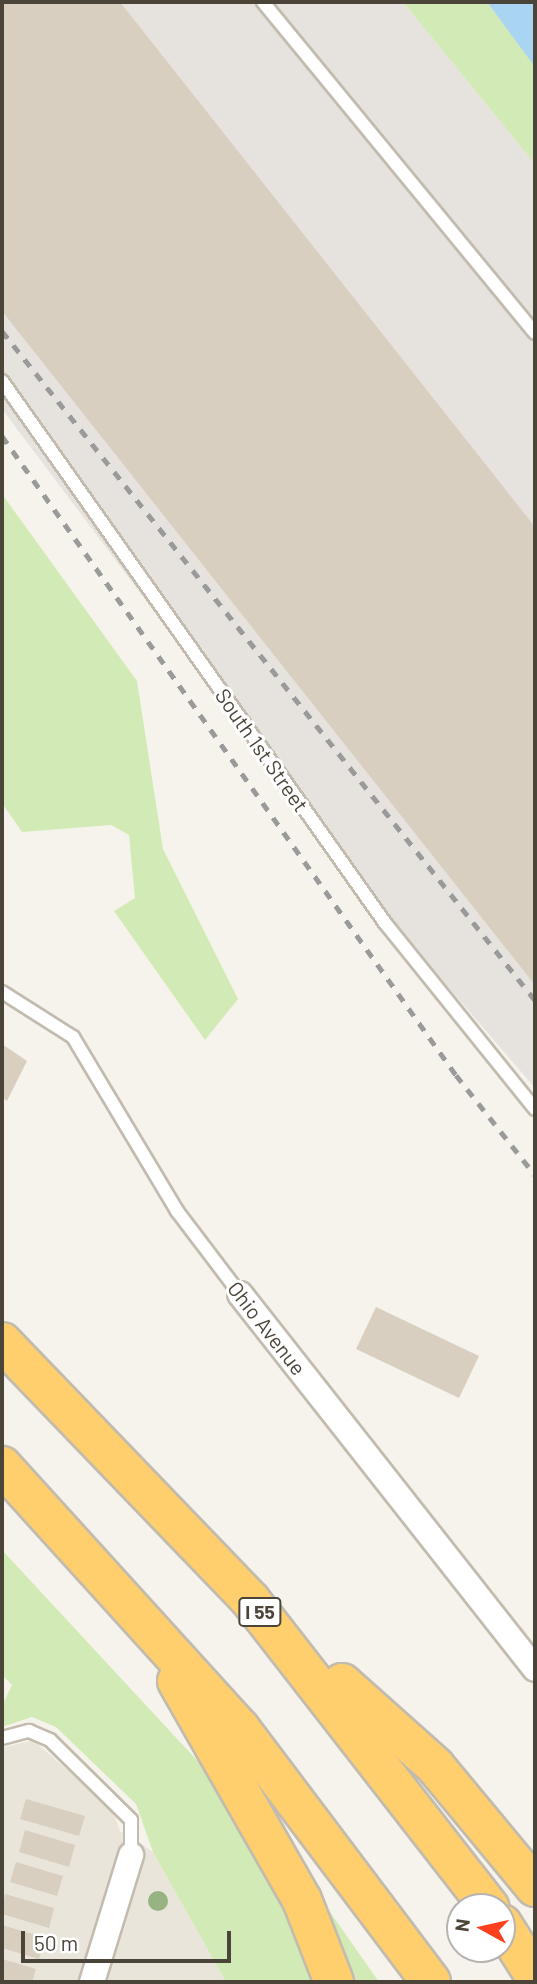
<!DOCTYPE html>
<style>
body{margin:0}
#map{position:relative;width:537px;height:1984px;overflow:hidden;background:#f6f3ec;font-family:Barlow,sans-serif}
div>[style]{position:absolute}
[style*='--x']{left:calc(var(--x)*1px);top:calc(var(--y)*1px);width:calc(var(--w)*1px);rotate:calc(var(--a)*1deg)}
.residential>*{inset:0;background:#eae5da}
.industrial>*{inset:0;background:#e6e2dd}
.green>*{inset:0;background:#d2eab5}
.water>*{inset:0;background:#a9d4f2}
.building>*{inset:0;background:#d8cfc1}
.roads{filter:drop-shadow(2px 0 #c2bbae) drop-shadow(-2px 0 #c2bbae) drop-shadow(0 2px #c2bbae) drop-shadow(0 -2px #c2bbae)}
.service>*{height:12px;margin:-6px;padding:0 6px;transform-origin:6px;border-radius:6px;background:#fff}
.minor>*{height:24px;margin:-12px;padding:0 12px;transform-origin:12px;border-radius:12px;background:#fff}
.motorway>*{height:38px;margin:-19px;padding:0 19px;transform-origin:19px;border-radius:19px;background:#ffcf6e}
.rail>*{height:5px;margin-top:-2.5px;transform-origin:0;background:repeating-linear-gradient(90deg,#9a9a9a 0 9px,transparent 0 18px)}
.trees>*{width:20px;height:20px;margin:-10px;border-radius:50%;background:#97b381}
span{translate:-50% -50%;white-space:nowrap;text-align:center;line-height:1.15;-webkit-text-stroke:6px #fff;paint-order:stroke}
.shield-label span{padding:2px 5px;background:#fff;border:2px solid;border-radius:5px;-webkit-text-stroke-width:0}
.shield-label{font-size:19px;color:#4b4439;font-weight:700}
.street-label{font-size:21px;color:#4b4439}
.frame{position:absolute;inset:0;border:4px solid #4b4439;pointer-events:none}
.north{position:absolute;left:446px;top:1893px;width:70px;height:70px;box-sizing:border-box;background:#fff;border:2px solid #b7b4b0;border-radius:50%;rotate:278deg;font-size:19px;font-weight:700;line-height:28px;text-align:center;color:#4b4439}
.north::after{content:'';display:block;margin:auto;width:24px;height:32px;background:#fc3f1d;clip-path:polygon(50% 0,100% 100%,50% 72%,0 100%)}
.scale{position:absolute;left:21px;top:1931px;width:210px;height:32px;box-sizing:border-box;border:4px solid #4b4439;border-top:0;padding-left:9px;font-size:21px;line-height:24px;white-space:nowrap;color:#4b4439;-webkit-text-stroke:5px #fff;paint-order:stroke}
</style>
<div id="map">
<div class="residential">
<div style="clip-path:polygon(33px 1740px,112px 1809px,120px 1831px,153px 1852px,226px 1982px,2px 1982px,2px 1748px)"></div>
</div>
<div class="industrial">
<div style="clip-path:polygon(2px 2px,403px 2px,535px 164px,535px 1088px,353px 876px,2px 409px)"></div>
</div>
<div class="green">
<div style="clip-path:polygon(403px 2px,487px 2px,535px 66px,535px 164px)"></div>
<div style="clip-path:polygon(2px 494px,137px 681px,163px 849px,238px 999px,205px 1040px,114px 911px,135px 898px,129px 835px,111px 825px,22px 832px,2px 803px)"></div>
<div style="clip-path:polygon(2px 1550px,206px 1770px,263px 1848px,324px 1982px,226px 1982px,153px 1852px,136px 1804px,56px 1727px,32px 1717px,2px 1727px,2px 1706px,12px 1685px,2px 1675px)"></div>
<div style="clip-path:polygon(316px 1892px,379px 1982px,351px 1982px)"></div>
</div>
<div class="water">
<div style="clip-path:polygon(487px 2px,535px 2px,535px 67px)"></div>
</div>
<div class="building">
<div style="clip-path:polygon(2px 2px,120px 2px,535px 527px,535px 985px,2px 311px)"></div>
<div style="clip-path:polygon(2px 1044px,27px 1061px,7px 1101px,2px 1097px)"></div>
<div style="clip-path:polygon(376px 1307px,479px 1356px,459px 1398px,356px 1349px)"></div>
<div style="clip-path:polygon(26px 1799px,85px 1816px,79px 1836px,20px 1819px)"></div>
<div style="clip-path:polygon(25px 1830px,75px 1845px,69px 1867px,19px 1852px)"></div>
<div style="clip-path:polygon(16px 1862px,63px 1876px,57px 1896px,10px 1882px)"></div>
<div style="clip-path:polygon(5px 1894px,54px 1908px,49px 1928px,2px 1914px)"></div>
<div style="clip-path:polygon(2px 1925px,46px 1938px,39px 1959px,2px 1948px)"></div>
<div style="clip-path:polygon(2px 1959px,36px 1969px,32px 1982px,2px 1980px)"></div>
</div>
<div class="roads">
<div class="service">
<div style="--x:263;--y:2;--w:428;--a:50.6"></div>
<div style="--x:2;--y:381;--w:664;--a:54.75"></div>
<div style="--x:385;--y:923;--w:239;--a:51.1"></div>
<div style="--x:2;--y:992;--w:84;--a:32.4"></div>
<div style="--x:73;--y:1037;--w:203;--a:59.1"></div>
<div style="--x:177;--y:1211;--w:104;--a:52.8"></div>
<div style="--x:2;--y:1738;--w:28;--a:-15"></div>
<div style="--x:29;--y:1731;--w:23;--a:23"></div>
<div style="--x:50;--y:1740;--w:114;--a:44.6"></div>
<div style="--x:131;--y:1820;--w:35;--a:90"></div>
</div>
<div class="minor">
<div style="--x:240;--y:1294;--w:477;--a:51.8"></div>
<div style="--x:92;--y:1982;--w:133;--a:-72.9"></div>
</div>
<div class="motorway">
<div style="--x:2;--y:1342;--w:359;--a:46.1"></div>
<div style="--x:251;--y:1601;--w:388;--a:52.1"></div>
<div style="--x:2;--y:1466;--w:353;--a:47.8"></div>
<div style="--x:239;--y:1727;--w:319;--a:53"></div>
<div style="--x:177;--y:1681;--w:252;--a:60.3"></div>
<div style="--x:302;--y:1900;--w:88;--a:68.7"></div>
<div style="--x:342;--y:1683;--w:125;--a:41.7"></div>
<div style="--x:435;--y:1766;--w:157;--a:50.4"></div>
<div style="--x:502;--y:1924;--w:62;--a:57.6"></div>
</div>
</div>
<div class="rail">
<div style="--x:2;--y:331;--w:855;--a:51.46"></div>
<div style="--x:2;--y:436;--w:784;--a:54.61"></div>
<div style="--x:456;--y:1075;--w:127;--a:51.7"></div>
</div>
<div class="trees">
<div style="left:158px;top:1901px"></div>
</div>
<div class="shield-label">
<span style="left:260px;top:1612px">I 55</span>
</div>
<div class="street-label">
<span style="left:262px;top:750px;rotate:55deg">South 1st Street</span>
<span style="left:267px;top:1328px;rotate:52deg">Ohio Avenue</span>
</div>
<div class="frame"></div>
<div class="north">N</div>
<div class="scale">50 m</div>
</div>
